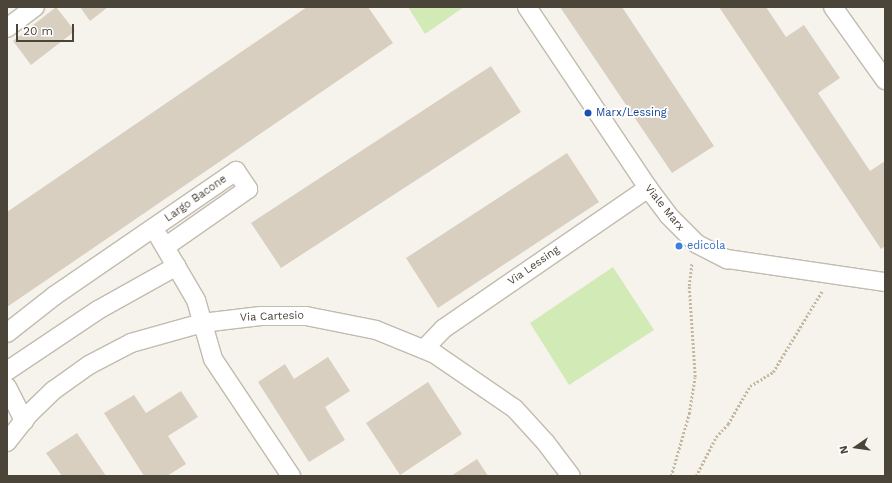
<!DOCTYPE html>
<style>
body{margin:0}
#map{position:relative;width:892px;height:483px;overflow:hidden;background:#f6f3ec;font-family:"Work Sans",sans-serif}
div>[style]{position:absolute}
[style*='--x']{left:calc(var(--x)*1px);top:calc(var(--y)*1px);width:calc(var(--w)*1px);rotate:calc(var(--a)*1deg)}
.green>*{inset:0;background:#d2eab5}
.building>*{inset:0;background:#d8cfc1}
.path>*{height:2.5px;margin-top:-1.25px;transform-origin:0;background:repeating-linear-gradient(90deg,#c4b79f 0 2px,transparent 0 4px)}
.roads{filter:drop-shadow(1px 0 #c2bbae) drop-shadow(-1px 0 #c2bbae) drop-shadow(0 1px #c2bbae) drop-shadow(0 -1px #c2bbae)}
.street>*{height:18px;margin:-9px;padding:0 9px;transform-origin:9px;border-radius:9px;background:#fff}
.dots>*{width:11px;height:11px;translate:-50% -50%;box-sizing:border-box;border:2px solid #fff;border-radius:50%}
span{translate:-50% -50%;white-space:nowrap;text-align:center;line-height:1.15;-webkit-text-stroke:3.5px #fff;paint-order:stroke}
.transit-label{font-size:11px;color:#164399}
.left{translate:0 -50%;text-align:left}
.street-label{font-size:11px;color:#4b4439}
.shop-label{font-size:11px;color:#366cbe}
.frame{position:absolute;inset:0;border:8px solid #4b4439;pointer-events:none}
.north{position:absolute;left:836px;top:427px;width:40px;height:40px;-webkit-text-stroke:3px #fff;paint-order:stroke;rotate:257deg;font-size:11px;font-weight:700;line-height:16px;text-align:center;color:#4b4439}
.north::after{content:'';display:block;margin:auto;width:14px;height:18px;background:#4b4439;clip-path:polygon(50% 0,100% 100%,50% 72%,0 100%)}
.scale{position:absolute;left:16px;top:24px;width:58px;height:18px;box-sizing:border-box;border:2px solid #4b4439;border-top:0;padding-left:5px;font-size:12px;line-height:14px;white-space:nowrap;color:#4b4439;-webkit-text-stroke:3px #fff;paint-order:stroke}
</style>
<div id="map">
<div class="green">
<div style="clip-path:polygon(408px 7px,464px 7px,425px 34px)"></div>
<div style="clip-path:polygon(613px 267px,654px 330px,569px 385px,530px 323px)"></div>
</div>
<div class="building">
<div style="clip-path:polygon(56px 7px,75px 31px,31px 65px,13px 41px)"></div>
<div style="clip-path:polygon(80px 7px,108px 7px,90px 21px)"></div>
<div style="clip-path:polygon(307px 7px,368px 7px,393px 43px,7px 307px,7px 212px)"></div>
<div style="clip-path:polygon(560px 7px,622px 7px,714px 146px,672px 173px)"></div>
<div style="clip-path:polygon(719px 7px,766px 7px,786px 37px,804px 25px,840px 78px,818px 93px,870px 171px,885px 161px,885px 246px,881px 249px)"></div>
<div style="clip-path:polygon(491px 66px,521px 112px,281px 268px,251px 223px)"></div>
<div style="clip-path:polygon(567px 153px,599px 202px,438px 308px,406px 258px)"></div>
<div style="clip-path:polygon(328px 357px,350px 391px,325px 407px,345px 440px,309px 462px,258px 382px,285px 364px,294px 379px)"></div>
<div style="clip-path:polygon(428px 382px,462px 434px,400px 475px,366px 423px)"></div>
<div style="clip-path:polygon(181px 391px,198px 417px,168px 436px,186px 464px,167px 476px,144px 476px,104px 413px,134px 395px,146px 413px)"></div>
<div style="clip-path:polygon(77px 433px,106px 476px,62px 476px,46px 453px)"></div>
<div style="clip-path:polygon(477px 459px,488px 476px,451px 476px)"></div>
</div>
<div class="path">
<div style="--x:671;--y:476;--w:65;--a:-73.8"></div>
<div style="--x:689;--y:414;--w:37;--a:-81"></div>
<div style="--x:695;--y:377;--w:91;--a:-93.8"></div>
<div style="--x:689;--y:286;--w:24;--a:-83"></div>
<div style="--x:696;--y:476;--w:44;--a:-62.9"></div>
<div style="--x:716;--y:437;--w:18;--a:-47"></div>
<div style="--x:728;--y:424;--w:44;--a:-59.9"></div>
<div style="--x:750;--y:386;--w:27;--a:-31"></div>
<div style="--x:773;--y:372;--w:95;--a:-58.8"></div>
</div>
<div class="roads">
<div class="street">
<div style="--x:527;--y:7;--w:218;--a:56.2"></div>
<div style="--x:648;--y:188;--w:34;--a:53"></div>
<div style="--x:668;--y:215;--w:41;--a:45"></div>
<div style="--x:697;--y:244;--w:34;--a:27"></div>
<div style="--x:727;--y:259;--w:160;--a:8.3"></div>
<div style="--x:833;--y:7;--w:90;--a:54.5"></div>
<div style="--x:7;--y:28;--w:35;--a:-37"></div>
<div style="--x:159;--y:237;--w:73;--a:59.6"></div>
<div style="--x:196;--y:300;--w:61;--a:73.9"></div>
<div style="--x:213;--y:359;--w:141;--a:56.3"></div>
<div style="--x:7;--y:333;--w:60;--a:-38.2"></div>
<div style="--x:54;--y:296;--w:221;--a:-34.5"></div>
<div style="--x:236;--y:171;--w:22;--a:56"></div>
<div style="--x:248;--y:189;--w:101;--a:145.1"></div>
<div style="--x:424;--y:349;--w:28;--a:-46"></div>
<div style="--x:443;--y:329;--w:249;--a:-34.5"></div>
<div style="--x:7;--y:371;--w:110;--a:-33.8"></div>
<div style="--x:98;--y:310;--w:90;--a:-29.1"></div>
<div style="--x:7;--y:387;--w:38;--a:63"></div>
<div style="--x:7;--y:442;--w:37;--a:-52"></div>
<div style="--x:30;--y:413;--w:33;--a:-44"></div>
<div style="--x:54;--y:390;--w:43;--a:-35.5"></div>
<div style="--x:89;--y:365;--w:47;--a:-27.6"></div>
<div style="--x:131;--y:343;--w:74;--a:-15.7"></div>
<div style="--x:202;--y:323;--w:59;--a:-6.8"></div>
<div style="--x:261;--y:316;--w:45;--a:0"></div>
<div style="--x:306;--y:316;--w:71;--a:11.3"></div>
<div style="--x:376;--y:330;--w:64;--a:22.1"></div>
<div style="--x:435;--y:354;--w:97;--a:34.5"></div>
<div style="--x:515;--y:409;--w:46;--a:47.6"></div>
<div style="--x:546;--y:443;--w:41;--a:52.9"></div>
</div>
</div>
<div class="dots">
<div style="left:588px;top:113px;background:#1a4fb4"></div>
<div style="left:679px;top:246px;background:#3f7fe0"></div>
</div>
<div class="transit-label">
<span class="left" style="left:596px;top:113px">Marx/Lessing</span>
</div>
<div class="street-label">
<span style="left:196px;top:199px;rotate:-35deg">Largo Bacone</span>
<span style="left:664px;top:208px;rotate:51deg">Viale Marx</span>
<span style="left:534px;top:266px;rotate:-35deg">Via Lessing</span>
<span style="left:272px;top:317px;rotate:-2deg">Via Cartesio</span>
</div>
<div class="shop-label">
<span class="left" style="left:687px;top:246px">edicola</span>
</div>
<div class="frame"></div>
<div class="north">N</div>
<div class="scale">20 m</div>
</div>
